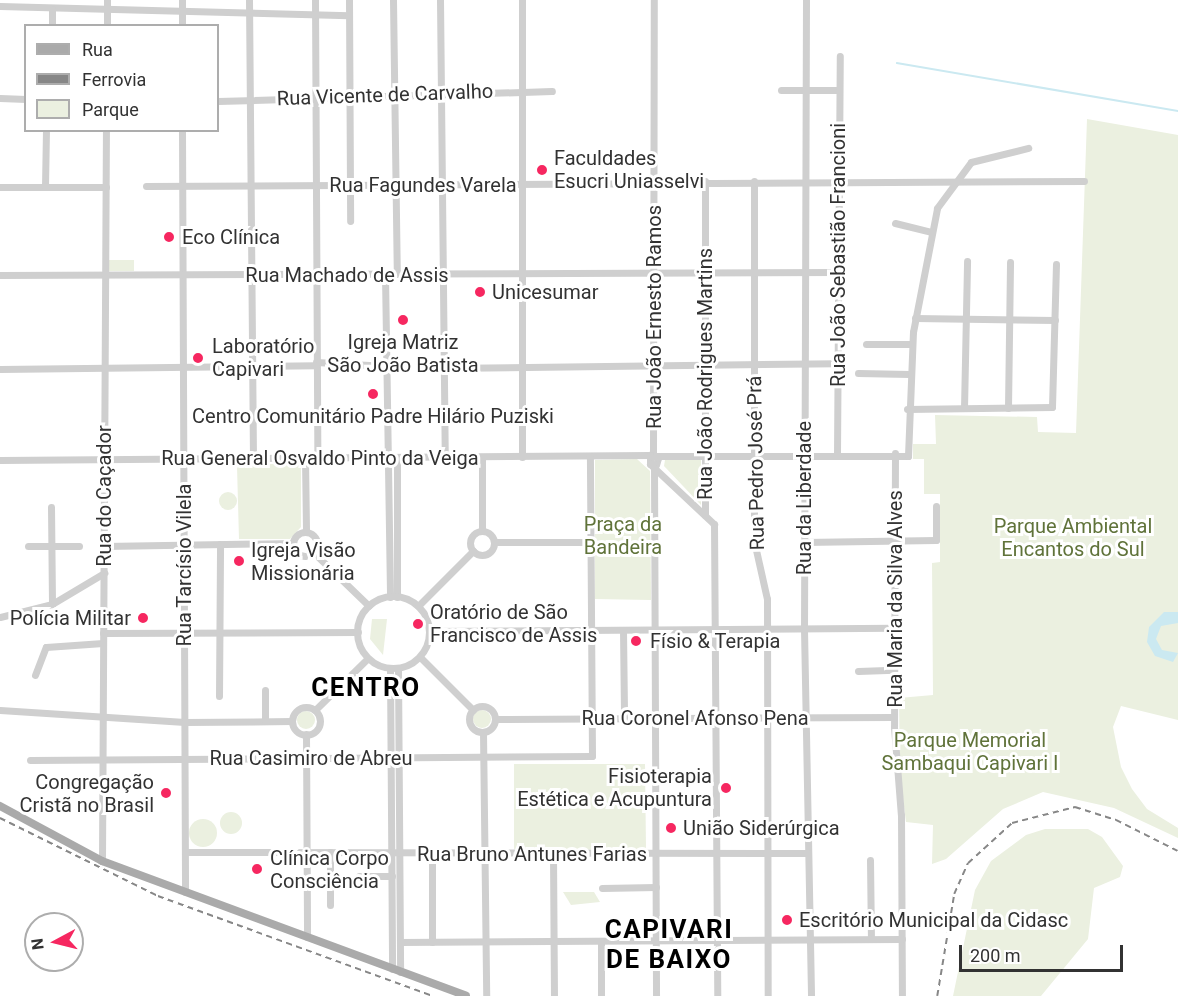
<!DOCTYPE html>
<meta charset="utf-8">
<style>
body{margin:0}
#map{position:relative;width:1178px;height:996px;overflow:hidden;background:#fff;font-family:Roboto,sans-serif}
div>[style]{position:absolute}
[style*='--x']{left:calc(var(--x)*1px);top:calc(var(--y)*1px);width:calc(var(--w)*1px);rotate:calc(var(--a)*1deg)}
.green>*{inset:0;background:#ebf0e0}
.round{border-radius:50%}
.water>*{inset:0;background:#cbe9f1}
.stream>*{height:1.5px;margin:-0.75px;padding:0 0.75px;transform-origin:0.75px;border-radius:0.75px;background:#cbe9f1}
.minor>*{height:7px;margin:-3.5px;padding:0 3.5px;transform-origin:3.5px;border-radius:3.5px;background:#cfcfcf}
.minor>.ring{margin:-3.5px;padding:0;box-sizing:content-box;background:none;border:7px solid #cfcfcf;border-radius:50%}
.major>*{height:8px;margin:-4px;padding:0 4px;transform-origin:4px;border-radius:4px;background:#aaa}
.rail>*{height:1.5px;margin-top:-0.75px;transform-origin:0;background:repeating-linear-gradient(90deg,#878787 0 6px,transparent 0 10.5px)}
.dots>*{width:16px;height:16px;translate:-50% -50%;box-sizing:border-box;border:3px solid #fff;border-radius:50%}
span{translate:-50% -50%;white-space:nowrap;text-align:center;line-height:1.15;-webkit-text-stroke:6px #fff;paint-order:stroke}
.street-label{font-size:20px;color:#323232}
.poi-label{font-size:20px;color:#323232}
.left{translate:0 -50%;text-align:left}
.right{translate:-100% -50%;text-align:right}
.park-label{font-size:20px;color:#60733a}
.district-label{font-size:26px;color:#000;font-weight:700;letter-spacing:1.5px}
.legend{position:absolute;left:24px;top:24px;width:195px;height:108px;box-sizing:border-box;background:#fff;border:2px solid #adadad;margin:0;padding:8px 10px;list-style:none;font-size:18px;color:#323232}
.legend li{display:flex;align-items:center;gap:12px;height:30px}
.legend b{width:30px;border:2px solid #adadad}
.north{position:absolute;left:24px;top:912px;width:60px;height:60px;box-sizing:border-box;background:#fff;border:2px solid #adadad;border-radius:50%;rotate:263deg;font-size:16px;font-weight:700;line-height:24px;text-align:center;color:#323232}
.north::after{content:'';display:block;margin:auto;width:21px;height:27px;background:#f62760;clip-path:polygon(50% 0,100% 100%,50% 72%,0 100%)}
.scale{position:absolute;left:959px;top:945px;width:164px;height:27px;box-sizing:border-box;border:3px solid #323232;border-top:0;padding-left:8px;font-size:18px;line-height:21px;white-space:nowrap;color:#323232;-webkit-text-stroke:4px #fff;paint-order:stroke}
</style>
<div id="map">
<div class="green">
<div style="clip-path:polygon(1087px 119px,1178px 135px,1178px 720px,1121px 706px,1113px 727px,1121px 767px,1132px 789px,1147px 809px,1178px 828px,1178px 838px,1114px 808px,1043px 792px,1003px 809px,946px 859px,932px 864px,933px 825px,906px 822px,900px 775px,899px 698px,933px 695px,932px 563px,940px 562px,940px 494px,924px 494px,924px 459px,913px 459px,913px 444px,936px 444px,935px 415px,1037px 417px,1038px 432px,1076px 433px)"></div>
<div style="clip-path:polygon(108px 260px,134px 260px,134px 271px,108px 271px)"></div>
<div style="clip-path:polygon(637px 459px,650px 471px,651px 600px,595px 599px,595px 460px)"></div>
<div style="clip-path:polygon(665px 460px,701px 460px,701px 505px,664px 466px)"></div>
<div style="clip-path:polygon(291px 463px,301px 463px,301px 527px,290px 539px,239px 539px,237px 466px)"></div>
<div class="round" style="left:219px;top:492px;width:18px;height:18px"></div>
<div style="clip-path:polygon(372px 619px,387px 619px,383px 655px,370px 639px)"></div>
<div class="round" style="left:473px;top:710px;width:18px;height:18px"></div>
<div class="round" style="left:297px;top:711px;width:18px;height:18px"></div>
<div style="clip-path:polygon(514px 764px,645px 764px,646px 850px,514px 849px)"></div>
<div class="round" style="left:220px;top:812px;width:22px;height:22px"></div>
<div class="round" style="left:189px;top:819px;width:28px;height:28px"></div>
<div style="clip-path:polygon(1045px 829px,1088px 829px,1102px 837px,1123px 866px,1120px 877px,1094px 888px,1088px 939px,1041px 996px,953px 996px,975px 890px,991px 861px,1026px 835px)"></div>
<div style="clip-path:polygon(563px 892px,594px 892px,600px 902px,571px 905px)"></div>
</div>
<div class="water">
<div style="clip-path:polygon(1164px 612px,1178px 612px,1178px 623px,1161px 626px,1156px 639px,1162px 650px,1178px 653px,1173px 662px,1155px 656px,1147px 642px,1149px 627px)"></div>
</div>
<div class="stream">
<div style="--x:897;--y:63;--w:285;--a:9.7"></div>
</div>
<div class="minor">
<div style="--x:249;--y:0;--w:459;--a:89.5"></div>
<div style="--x:315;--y:0;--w:458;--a:89.7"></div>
<div style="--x:349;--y:0;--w:221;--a:89.7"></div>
<div style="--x:393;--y:0;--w:274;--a:89.2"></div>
<div style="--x:440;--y:0;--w:457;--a:89.4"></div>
<div style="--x:806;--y:0;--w:629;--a:90.18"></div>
<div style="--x:804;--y:629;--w:367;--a:88.9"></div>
<div style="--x:0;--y:6;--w:349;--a:1.5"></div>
<div style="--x:52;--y:26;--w:17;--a:-90"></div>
<div style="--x:107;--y:26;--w:26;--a:-90"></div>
<div style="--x:182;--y:26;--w:26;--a:-90"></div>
<div style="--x:781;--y:90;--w:58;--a:0"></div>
<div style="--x:0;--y:98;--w:26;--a:2"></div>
<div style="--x:218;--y:101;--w:334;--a:-1.7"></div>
<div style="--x:182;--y:130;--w:762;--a:89.77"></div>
<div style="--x:754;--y:181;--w:360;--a:90"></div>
<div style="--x:754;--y:541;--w:59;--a:77.4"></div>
<div style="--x:767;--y:599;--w:397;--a:89.9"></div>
<div style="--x:146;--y:186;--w:938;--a:-0.31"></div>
<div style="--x:0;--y:187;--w:106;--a:0"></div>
<div style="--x:45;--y:187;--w:55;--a:-89"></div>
<div style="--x:895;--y:223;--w:36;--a:14"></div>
<div style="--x:0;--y:275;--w:838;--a:-0.21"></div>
<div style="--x:385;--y:275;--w:322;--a:89.1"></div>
<div style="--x:915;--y:318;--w:140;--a:0.8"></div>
<div style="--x:866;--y:344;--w:46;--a:0"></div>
<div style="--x:316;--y:362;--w:71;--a:3.2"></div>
<div style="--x:444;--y:368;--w:393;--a:-0.7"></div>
<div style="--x:0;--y:369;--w:316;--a:-0.7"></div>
<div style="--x:858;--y:373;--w:51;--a:1.1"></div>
<div style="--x:964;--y:408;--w:147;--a:-88.8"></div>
<div style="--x:1008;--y:408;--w:146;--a:-89.2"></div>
<div style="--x:907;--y:409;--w:145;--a:-0.8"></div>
<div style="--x:1052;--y:407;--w:143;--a:-88.4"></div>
<div style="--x:895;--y:453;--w:274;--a:90.2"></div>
<div style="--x:894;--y:727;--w:88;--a:85.5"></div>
<div style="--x:901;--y:815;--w:181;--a:89.7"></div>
<div style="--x:653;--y:455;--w:455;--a:-89.9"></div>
<div style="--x:837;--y:455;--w:399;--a:-89.6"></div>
<div style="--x:657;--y:456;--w:251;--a:0"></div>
<div style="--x:908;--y:456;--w:124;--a:-87.7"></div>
<div style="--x:913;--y:332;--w:126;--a:-79"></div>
<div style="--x:937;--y:208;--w:57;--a:-53.5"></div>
<div style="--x:971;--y:162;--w:59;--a:-13.8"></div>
<div style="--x:482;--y:457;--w:74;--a:90"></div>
<div style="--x:522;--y:457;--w:457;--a:-90"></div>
<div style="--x:305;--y:458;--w:74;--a:89.2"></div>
<div style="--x:397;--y:458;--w:139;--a:90"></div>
<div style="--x:0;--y:460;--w:650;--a:-0.44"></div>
<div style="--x:654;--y:465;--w:531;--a:89.78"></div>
<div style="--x:656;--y:465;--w:7;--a:-74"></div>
<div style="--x:658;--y:458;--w:9;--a:-159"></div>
<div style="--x:650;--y:455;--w:9;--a:90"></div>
<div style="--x:650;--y:464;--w:88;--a:43.2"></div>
<div style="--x:714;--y:524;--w:472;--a:89.6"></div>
<div style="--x:51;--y:507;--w:97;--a:89.4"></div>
<div style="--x:705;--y:515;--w:334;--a:-90"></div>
<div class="ring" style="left:470px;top:531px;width:17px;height:17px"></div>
<div class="ring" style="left:293px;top:532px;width:17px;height:17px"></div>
<div style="--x:494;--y:542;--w:97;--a:0"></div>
<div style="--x:804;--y:542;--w:132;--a:-0.9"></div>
<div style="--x:936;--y:540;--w:34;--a:-90"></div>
<div style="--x:28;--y:546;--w:51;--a:0"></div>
<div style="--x:104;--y:546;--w:189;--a:-0.9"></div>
<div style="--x:314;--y:553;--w:76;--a:43.9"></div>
<div class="ring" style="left:357px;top:596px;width:65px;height:65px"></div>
<div style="--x:418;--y:606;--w:78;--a:-45"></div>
<div style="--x:0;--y:617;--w:54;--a:-14"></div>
<div style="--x:52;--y:604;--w:61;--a:-30.8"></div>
<div style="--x:623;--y:630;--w:88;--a:89.3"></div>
<div style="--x:429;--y:631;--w:465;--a:-0.4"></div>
<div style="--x:103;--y:633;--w:255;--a:-0.2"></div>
<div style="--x:420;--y:657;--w:75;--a:45"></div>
<div style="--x:390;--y:668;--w:301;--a:89.6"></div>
<div style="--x:398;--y:668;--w:304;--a:89.6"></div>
<div style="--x:858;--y:671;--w:36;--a:-2"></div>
<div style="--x:35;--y:675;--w:30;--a:-69"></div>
<div style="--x:46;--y:647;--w:57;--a:-4"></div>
<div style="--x:219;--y:696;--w:152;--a:-89.6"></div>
<div class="ring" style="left:469px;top:706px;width:19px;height:19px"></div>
<div class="ring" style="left:292px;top:707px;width:21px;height:21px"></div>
<div style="--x:0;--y:710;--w:185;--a:3.7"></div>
<div style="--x:185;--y:722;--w:107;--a:-0.5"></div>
<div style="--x:315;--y:710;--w:74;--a:-44.5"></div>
<div style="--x:495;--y:719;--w:399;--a:-0.3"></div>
<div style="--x:265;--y:721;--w:31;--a:-90"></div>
<div style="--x:483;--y:732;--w:264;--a:89.3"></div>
<div style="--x:306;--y:734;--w:203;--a:89.7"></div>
<div style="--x:30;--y:760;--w:562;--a:-0.41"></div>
<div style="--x:592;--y:756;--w:300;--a:-90.4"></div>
<div style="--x:185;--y:852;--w:623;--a:0.09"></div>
<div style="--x:432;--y:854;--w:88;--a:90"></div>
<div style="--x:553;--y:854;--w:142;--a:89.6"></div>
<div style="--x:870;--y:860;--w:79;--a:89.3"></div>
<div style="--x:102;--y:861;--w:731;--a:-89.69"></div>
<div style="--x:359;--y:876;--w:33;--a:0"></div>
<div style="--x:602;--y:888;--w:54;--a:-1.1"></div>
<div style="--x:330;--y:905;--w:53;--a:-90"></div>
<div style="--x:400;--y:942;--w:502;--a:-0.34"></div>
<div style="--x:601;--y:996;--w:55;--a:-90"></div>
</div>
<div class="major">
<div style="--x:0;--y:806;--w:116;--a:28.3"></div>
<div style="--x:102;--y:861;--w:388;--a:20.3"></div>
</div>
<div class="rail">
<div style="--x:0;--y:818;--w:176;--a:26.3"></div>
<div style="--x:158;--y:896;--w:293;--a:20"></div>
<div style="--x:937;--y:996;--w:103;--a:-80.5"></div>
<div style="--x:954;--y:894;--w:34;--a:-66"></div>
<div style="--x:968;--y:863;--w:59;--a:-42.3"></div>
<div style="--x:1012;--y:823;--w:65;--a:-14.3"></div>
<div style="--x:1075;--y:807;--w:43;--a:17.6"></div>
<div style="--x:1116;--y:820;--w:69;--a:26.6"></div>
</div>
<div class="dots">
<div style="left:542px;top:170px;background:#f62760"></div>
<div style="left:169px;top:237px;background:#f62760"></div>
<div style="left:480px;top:292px;background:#f62760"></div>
<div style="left:403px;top:320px;background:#f62760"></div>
<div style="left:198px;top:358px;background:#f62760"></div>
<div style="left:373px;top:394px;background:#f62760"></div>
<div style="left:239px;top:561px;background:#f62760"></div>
<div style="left:143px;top:618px;background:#f62760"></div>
<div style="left:418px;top:624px;background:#f62760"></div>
<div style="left:636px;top:641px;background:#f62760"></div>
<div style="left:726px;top:788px;background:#f62760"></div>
<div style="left:166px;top:793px;background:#f62760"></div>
<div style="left:671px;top:828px;background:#f62760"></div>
<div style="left:257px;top:869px;background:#f62760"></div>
<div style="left:787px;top:920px;background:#f62760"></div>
</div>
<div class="street-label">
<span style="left:385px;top:95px;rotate:-2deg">Rua Vicente de Carvalho</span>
<span style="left:423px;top:185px">Rua Fagundes Varela</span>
<span style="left:838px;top:255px;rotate:-90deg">Rua João Sebastião Francioni</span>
<span style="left:347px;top:275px">Rua Machado de Assis</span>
<span style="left:654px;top:317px;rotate:-90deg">Rua João Ernesto Ramos</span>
<span style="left:705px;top:374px;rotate:-90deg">Rua João Rodrigues Martins</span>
<span style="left:320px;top:458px">Rua General Osvaldo Pinto da Veiga</span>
<span style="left:756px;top:463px;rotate:-91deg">Rua Pedro José Prá</span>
<span style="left:104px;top:496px;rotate:-90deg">Rua do Caçador</span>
<span style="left:804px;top:498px;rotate:-90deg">Rua da Liberdade</span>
<span style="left:184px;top:565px;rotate:-90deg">Rua Tarcísio Vilela</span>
<span style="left:895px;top:599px;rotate:-90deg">Rua Maria da Silva Alves</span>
<span style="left:695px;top:718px">Rua Coronel Afonso Pena</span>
<span style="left:311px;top:758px">Rua Casimiro de Abreu</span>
<span style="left:532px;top:854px">Rua Bruno Antunes Farias</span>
</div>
<div class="poi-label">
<span class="left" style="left:554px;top:170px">Faculdades<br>Esucri Uniasselvi</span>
<span class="left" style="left:182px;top:237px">Eco Clínica</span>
<span class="left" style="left:492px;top:292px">Unicesumar</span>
<span style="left:403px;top:354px">Igreja Matriz<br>São João Batista</span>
<span class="left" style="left:212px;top:358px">Laboratório<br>Capivari</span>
<span style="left:373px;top:416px">Centro Comunitário Padre Hilário Puziski</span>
<span class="left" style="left:251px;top:562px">Igreja Visão<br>Missionária</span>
<span class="left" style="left:430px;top:624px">Oratório de São<br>Francisco de Assis</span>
<span class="right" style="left:131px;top:618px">Polícia Militar</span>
<span class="left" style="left:650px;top:641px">Físio &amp; Terapia</span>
<span class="right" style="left:712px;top:788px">Fisioterapia<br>Estética e Acupuntura</span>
<span class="right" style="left:154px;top:794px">Congregação<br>Cristã no Brasil</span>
<span class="left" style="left:683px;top:828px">União Siderúrgica</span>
<span class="left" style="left:270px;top:870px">Clínica Corpo<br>Consciência</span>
<span class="left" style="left:799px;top:920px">Escritório Municipal da Cidasc</span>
</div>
<div class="park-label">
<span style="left:623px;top:536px">Praça da<br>Bandeira</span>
<span style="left:1073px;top:538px">Parque Ambiental<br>Encantos do Sul</span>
<span style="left:970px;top:752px">Parque Memorial<br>Sambaqui Capivari I</span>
</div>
<div class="district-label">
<span style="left:366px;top:688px">CENTRO</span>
<span style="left:669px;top:945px">CAPIVARI<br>DE BAIXO</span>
</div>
<ul class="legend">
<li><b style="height:8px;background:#aaa"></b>Rua</li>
<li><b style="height:8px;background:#878787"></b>Ferrovia</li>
<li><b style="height:16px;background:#ebf0e0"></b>Parque</li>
</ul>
<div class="north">N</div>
<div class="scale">200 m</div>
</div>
